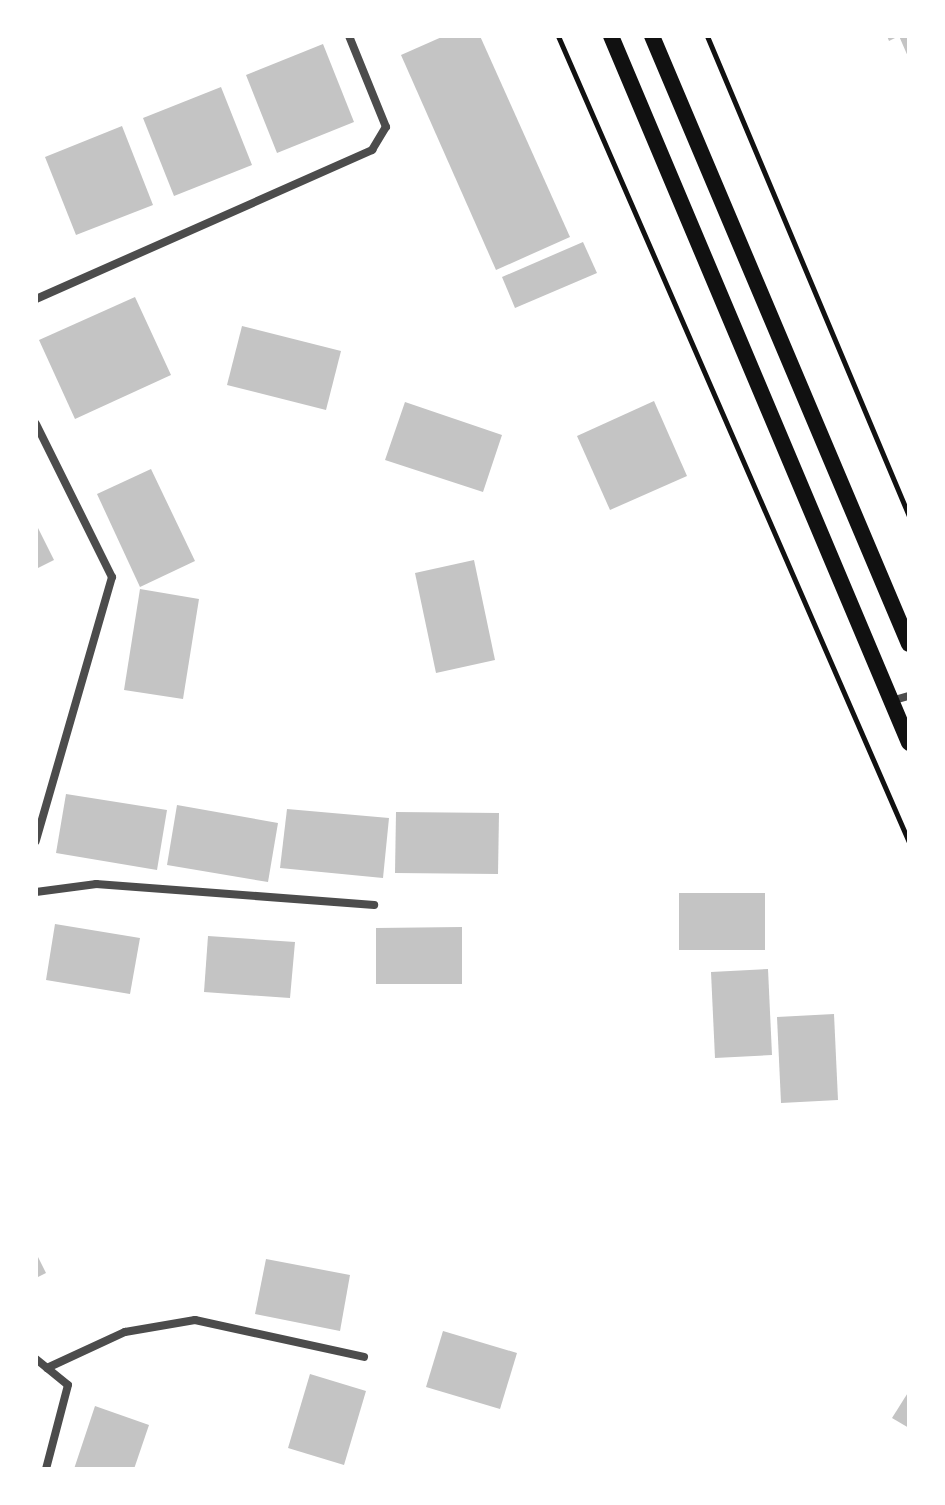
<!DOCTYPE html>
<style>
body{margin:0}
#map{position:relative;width:945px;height:1505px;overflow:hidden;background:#fff;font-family:"PT Serif",serif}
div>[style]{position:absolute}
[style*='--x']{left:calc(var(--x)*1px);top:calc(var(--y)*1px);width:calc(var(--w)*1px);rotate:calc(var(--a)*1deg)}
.building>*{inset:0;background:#c4c4c4}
.path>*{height:5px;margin:-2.5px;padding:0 2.5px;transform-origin:2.5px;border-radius:2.5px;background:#111}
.minor>*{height:8px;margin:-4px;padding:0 4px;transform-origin:4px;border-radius:4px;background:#4c4c4c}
.secondary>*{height:16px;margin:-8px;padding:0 8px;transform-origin:8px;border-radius:8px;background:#111}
span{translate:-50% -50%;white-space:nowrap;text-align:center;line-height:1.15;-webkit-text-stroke:8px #fff;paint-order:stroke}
.frame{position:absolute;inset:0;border:38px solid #fff;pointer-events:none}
</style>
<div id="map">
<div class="building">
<div style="clip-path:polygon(444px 36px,480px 36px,570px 237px,496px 270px,401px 55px)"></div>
<div style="clip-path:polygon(887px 36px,909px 36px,909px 59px,899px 36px,889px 41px)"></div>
<div style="clip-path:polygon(323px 44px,354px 122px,277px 153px,246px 75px)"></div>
<div style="clip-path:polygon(221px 87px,252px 165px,174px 196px,143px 118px)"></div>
<div style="clip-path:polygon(122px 126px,153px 205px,76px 235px,45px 157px)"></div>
<div style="clip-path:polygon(583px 242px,597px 273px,515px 308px,502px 277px)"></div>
<div style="clip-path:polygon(135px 297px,171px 375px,75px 419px,39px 340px)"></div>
<div style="clip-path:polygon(242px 326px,341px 351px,326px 410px,227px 385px)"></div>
<div style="clip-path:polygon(654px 401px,687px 476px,610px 510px,577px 436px)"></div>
<div style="clip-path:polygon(405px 402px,502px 435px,483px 492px,385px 460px)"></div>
<div style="clip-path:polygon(151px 469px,195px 561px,140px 587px,97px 494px)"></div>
<div style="clip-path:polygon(36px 524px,54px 560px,36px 569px)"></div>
<div style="clip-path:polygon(474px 560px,495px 660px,436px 673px,415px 573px)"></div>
<div style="clip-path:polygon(140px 589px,199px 599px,183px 699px,124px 690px)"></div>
<div style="clip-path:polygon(66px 794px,167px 810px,157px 870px,56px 853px)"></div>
<div style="clip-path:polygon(177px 805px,278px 823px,268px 882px,167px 865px)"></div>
<div style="clip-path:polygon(287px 809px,389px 818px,383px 878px,280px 868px)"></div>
<div style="clip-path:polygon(396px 812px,499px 813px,498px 874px,395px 873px)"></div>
<div style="clip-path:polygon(679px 893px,765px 893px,765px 950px,679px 950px)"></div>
<div style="clip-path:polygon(55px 924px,140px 938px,130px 994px,46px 980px)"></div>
<div style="clip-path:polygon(462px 927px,462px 984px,376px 984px,376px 928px)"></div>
<div style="clip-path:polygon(208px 936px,295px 942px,290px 998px,204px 992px)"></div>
<div style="clip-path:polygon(768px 969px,772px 1055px,715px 1058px,711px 972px)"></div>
<div style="clip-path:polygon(834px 1014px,838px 1100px,781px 1103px,777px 1017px)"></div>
<div style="clip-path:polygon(36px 1253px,46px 1273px,36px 1278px)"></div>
<div style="clip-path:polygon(266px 1259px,350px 1275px,340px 1331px,255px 1314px)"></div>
<div style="clip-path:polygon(443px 1331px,517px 1353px,500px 1409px,426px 1387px)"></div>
<div style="clip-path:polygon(310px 1374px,366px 1391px,344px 1465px,288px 1448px)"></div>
<div style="clip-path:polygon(909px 1391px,909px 1428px,892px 1418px)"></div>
<div style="clip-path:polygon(95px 1406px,149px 1425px,134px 1469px,74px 1469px)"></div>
</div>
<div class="path">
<div style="--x:558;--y:36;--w:879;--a:66.47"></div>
<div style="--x:707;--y:36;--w:521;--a:67.18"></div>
</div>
<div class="minor">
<div style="--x:36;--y:299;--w:368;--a:-23.9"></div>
<div style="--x:372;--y:150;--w:27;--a:-59"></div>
<div style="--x:386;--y:127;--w:98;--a:-112.1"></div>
<div style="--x:36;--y:424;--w:171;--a:63.6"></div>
<div style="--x:112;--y:577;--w:275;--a:106.1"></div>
<div style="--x:891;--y:701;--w:19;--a:-16"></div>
<div style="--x:36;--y:892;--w:61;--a:-7.6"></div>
<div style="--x:96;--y:884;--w:279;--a:4.3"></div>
<div style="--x:36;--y:1359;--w:41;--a:39.1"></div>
<div style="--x:68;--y:1385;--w:87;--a:104.7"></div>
<div style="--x:47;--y:1368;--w:86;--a:-24.8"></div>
<div style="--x:125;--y:1332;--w:71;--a:-9.7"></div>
<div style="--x:195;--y:1320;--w:173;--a:12.3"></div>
</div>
<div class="secondary">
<div style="--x:611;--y:36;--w:767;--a:67.14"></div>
<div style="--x:652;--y:36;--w:660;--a:67.09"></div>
</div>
<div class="frame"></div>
</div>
